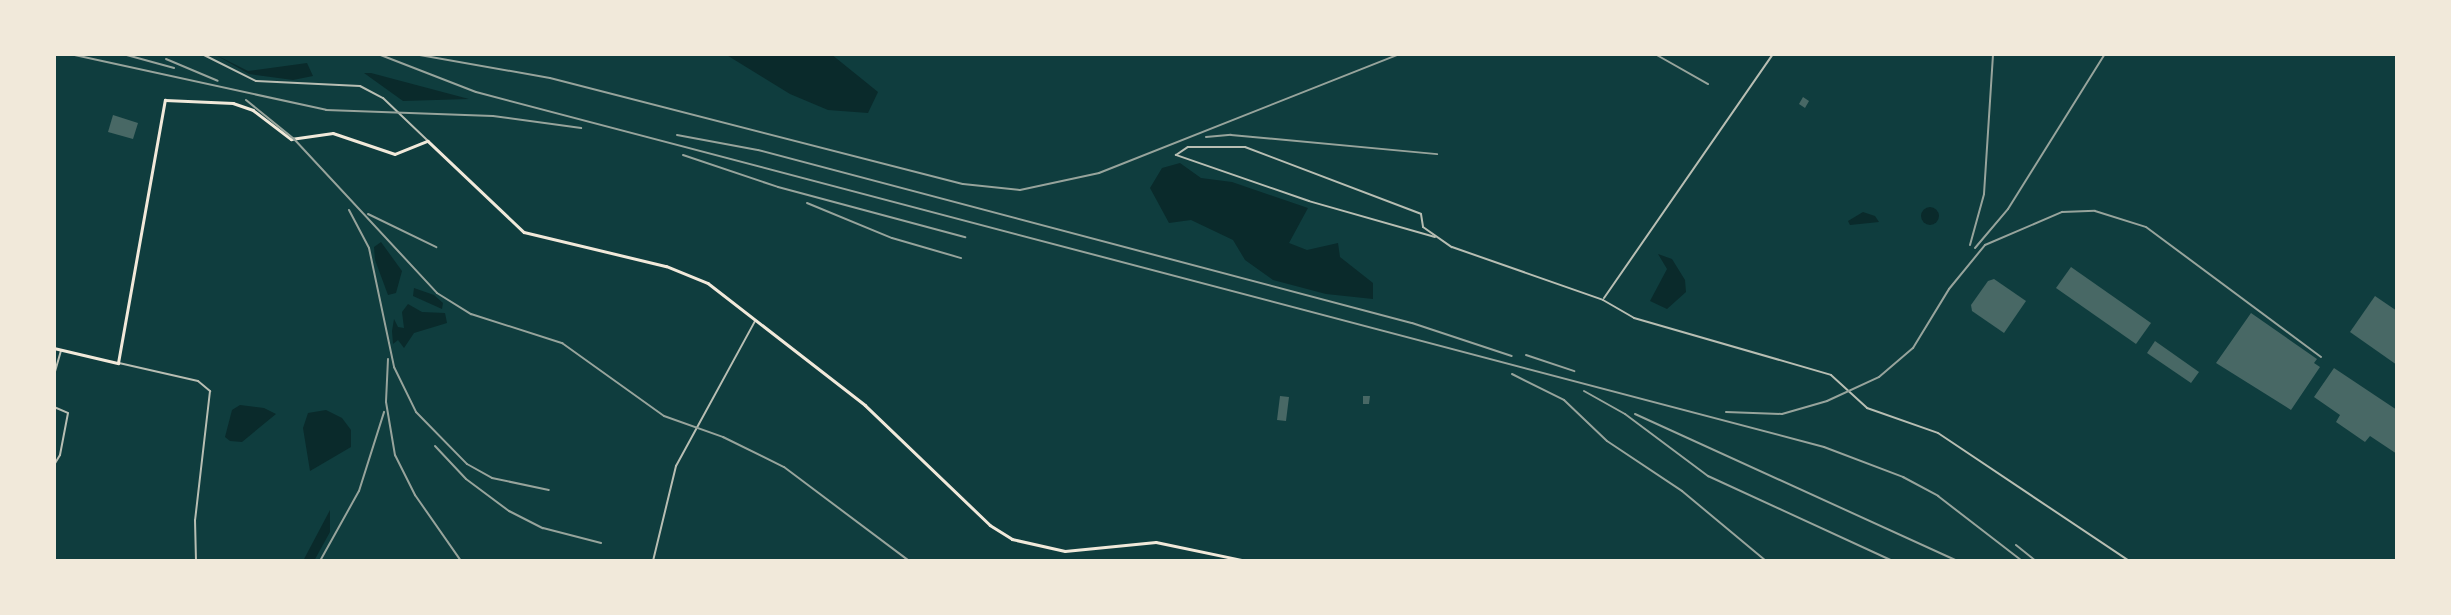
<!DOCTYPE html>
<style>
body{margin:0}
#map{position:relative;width:2451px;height:615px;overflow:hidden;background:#0f3d3e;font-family:Overpass,sans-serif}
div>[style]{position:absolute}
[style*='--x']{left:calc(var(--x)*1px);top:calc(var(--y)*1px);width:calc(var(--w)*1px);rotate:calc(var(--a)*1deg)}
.water>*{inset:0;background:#0a2a2b}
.round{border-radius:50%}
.building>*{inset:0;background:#486865}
.minor>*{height:2px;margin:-1px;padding:0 1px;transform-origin:1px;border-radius:1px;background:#b8beb3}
.secondary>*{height:2.5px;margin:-1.25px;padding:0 1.25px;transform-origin:1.25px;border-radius:1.25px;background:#f1e9da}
.rail>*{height:2px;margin:-1px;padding:0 1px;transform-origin:1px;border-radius:1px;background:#97a49c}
span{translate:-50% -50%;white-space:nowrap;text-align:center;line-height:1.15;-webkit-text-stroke:6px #f1e9da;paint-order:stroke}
.frame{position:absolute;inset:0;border:56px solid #f1e9da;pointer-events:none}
</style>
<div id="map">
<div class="water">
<div style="clip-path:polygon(214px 54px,248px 71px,307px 63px,313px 76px,293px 80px,249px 74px)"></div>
<div style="clip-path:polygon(725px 54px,831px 54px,878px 92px,868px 113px,828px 110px,790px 94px)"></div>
<div style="clip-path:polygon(364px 73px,371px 73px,469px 99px,403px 101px)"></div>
<div style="clip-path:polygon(1180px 163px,1201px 178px,1232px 182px,1308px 208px,1289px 243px,1307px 250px,1338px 243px,1340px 257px,1373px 283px,1373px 299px,1326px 294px,1273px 280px,1245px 260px,1233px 240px,1191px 220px,1169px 223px,1150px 188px,1162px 168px)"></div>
<div class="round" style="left:1921px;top:207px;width:18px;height:18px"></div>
<div style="clip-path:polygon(1863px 212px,1875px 216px,1879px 222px,1850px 225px,1848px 221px)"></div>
<div style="clip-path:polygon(381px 242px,402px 271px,396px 293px,388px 295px,375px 260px,374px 247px)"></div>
<div style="clip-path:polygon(1658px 254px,1672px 259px,1685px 280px,1686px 292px,1667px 309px,1650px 301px,1667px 269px)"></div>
<div style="clip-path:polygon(414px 288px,434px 295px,443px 303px,442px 309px,413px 296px)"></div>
<div style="clip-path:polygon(408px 304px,422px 312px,445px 313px,447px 323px,414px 333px,404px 348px,398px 340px,393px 344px,392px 331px,394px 319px,398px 327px,404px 328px,402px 312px)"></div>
<div style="clip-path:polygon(240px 405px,264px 408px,276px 414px,242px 442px,230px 441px,225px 437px,232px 410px)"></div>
<div style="clip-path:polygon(326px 410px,342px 418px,351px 430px,351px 447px,310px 471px,303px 428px,308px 413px)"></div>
<div style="clip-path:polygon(330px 510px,330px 532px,314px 561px,303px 561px)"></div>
</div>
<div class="building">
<div style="clip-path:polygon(1803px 97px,1809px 101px,1805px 108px,1799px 104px)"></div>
<div style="clip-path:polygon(113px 115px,138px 123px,133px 139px,108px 132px)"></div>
<div style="clip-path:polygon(2071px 267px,2151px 323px,2136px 344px,2056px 288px)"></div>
<div style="clip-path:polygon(1994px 279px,2026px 301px,2004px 333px,1972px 311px,1971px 305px,1988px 281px)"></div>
<div style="clip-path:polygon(2375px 296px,2397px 311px,2397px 365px,2350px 332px)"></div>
<div style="clip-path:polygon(2251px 313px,2317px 359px,2314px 363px,2320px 367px,2291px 410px,2216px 363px)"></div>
<div style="clip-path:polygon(2155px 341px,2199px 372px,2191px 383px,2147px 353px)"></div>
<div style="clip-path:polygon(2334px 368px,2397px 410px,2397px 454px,2370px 436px,2365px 442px,2336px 422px,2340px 415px,2314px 397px)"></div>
<div style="clip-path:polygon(1280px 396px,1289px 397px,1286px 421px,1277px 420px)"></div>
<div style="clip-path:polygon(1363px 396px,1370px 396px,1369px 404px,1363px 404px)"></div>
</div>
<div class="minor">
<div style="--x:202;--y:54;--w:60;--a:26.6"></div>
<div style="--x:256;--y:81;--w:104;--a:2.8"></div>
<div style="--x:360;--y:86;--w:26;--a:28"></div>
<div style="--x:383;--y:98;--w:62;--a:43.7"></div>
<div style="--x:1435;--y:237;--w:131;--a:-164.1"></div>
<div style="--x:1309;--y:201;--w:141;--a:-160.9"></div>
<div style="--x:1176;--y:155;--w:14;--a:-34"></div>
<div style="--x:1188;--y:147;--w:57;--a:0"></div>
<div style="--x:1245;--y:147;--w:188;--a:20.8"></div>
<div style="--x:1421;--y:214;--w:13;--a:81"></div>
<div style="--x:1423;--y:227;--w:35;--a:35"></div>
<div style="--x:1452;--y:247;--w:160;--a:19.3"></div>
<div style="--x:1603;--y:300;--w:36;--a:30"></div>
<div style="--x:1634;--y:318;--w:205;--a:16.1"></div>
<div style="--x:1831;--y:375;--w:49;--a:42.5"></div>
<div style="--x:1867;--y:408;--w:75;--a:19.4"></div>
<div style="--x:1938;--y:433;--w:230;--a:33.8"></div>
<div style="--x:1604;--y:298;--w:297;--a:-55.3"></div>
<div style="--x:119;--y:363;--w:81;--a:12.8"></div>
<div style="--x:198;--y:381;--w:16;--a:40"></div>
<div style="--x:210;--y:391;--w:130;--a:96.6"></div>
<div style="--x:195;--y:520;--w:41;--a:88.6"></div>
<div style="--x:54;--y:375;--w:26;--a:-74"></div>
<div style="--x:54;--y:407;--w:15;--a:23"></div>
<div style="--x:68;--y:413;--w:43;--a:100.8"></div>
<div style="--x:60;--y:455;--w:12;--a:121"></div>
<div style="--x:653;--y:561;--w:98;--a:-76.4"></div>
<div style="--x:676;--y:466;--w:165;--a:-61.4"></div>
<div style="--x:2394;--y:561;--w:4;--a:-34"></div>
</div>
<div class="secondary">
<div style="--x:54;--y:348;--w:66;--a:13.2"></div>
<div style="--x:118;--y:363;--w:267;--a:-79.9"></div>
<div style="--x:165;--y:100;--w:68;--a:2.5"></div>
<div style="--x:233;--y:103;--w:21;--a:19"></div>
<div style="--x:253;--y:110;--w:48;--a:37.3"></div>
<div style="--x:291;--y:139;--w:42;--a:-8.1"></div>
<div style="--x:333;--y:133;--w:65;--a:18.7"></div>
<div style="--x:395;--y:154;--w:35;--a:-22"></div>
<div style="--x:428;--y:141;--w:132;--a:43.5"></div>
<div style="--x:524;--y:232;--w:146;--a:13.5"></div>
<div style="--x:666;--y:266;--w:45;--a:22"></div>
<div style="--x:708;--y:283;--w:199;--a:37.8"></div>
<div style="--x:865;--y:405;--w:173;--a:43.8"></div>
<div style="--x:990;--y:525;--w:26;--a:32"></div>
<div style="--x:1012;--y:539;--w:54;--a:12.8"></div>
<div style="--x:1065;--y:551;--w:91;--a:-5.6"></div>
<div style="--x:1156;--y:542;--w:93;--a:11.8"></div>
</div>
<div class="rail">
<div style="--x:70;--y:54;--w:262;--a:12.3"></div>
<div style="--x:326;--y:110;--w:167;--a:2.1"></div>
<div style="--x:493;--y:116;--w:89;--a:7.8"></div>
<div style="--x:123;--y:54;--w:53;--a:15.4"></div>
<div style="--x:378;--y:54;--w:105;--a:21.2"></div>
<div style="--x:476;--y:92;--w:1394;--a:14.75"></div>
<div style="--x:1824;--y:447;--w:85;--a:20.8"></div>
<div style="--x:1903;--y:477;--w:40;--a:28"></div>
<div style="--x:1938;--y:496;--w:106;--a:37.7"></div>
<div style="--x:414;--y:54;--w:138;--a:10"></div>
<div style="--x:550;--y:78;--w:426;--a:14.4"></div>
<div style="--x:963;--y:184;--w:57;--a:6"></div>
<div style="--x:1020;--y:190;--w:81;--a:-12.1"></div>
<div style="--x:1099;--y:173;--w:323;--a:-21.6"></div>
<div style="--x:1655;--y:54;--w:61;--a:29.5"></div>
<div style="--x:166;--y:59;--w:56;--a:22.9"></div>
<div style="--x:246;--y:100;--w:62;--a:39.1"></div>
<div style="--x:294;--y:139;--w:210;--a:47.1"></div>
<div style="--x:437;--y:293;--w:40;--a:32"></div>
<div style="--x:471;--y:314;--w:96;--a:17.7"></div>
<div style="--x:562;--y:343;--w:125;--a:35.6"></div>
<div style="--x:664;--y:416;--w:63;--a:19.6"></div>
<div style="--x:723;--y:437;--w:68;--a:26.2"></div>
<div style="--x:784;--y:467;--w:156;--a:36.9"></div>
<div style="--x:677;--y:135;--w:82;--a:10.5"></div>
<div style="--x:758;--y:150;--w:676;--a:14.82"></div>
<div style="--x:1412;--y:323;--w:105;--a:18.3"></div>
<div style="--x:1206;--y:137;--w:25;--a:-5"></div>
<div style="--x:1231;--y:135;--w:207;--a:5.3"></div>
<div style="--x:683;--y:155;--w:100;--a:18.6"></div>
<div style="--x:778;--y:187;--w:194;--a:15"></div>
<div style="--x:807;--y:203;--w:92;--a:22.4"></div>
<div style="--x:892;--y:238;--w:72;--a:16.2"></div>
<div style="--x:349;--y:210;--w:43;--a:62.2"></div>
<div style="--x:369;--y:248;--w:122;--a:78.1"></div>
<div style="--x:394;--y:367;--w:50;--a:63.9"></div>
<div style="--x:416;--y:412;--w:73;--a:45.6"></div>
<div style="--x:467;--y:464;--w:29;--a:29"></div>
<div style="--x:492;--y:478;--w:58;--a:11.9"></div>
<div style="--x:368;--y:214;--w:76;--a:25.9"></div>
<div style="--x:1970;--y:245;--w:53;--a:-74.6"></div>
<div style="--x:1984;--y:194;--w:140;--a:-86.3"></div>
<div style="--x:1975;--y:248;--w:51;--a:-49.8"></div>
<div style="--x:2008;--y:209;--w:183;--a:-58"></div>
<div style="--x:1526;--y:355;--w:51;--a:18.4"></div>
<div style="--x:388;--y:359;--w:43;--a:92.7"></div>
<div style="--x:386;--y:402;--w:54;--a:80.4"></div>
<div style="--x:395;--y:455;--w:45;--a:63.4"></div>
<div style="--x:415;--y:495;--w:80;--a:55.1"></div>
<div style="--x:1512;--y:374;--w:58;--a:26.6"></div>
<div style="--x:1564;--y:400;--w:59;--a:43.6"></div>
<div style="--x:1607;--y:441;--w:90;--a:33.7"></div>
<div style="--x:1682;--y:491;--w:109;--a:39.8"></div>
<div style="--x:1584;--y:391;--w:47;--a:29.3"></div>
<div style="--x:1625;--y:414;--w:104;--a:36.8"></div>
<div style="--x:1708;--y:476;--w:204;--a:24.7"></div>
<div style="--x:1726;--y:412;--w:56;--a:2"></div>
<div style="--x:1782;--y:414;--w:47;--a:-16.1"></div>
<div style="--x:1827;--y:401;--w:57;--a:-24.8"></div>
<div style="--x:1879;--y:377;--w:45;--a:-40.5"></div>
<div style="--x:1913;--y:348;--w:69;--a:-58.6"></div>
<div style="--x:1949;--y:289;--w:57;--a:-50.7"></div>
<div style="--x:1985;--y:245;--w:84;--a:-23.2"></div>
<div style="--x:2062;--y:212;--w:33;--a:-2"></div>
<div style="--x:2095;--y:211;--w:53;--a:17.4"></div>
<div style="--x:2146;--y:227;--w:218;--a:36.6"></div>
<div style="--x:1635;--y:414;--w:355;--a:24.5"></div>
<div style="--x:435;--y:446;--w:45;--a:46.8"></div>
<div style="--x:466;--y:479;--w:54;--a:36.7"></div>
<div style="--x:509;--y:511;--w:38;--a:27"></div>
<div style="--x:543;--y:528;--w:60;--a:14.5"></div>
<div style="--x:2016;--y:545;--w:26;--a:39"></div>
<div style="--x:320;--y:561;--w:80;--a:-60.9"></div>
<div style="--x:359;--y:491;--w:83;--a:-72.4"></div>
</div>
<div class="frame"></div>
</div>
